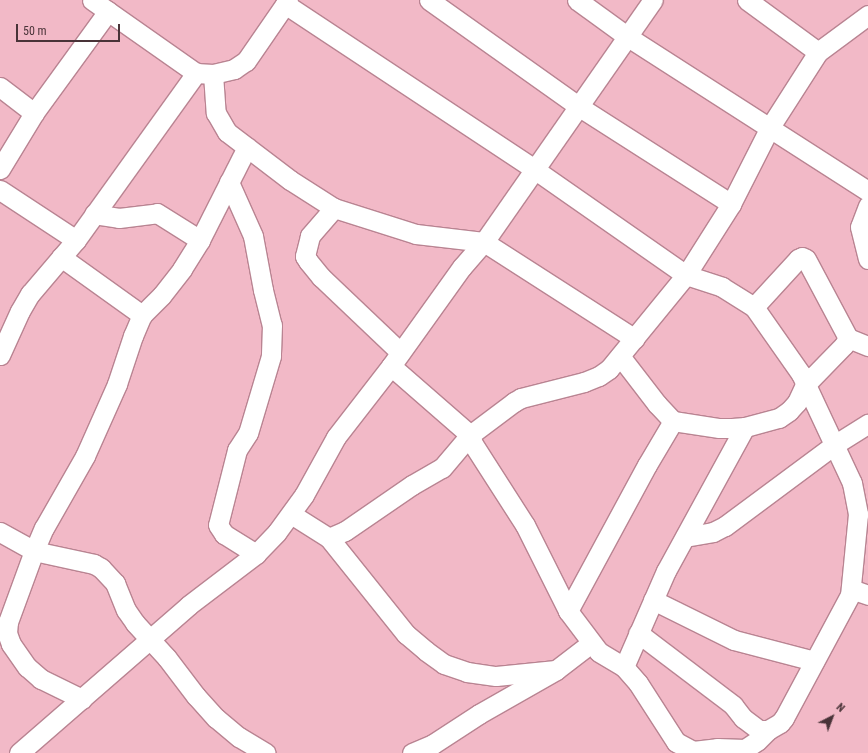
<!DOCTYPE html>
<style>
body{margin:0}
#map{position:relative;width:868px;height:753px;overflow:hidden;background:#f2b9c7;font-family:"Roboto Condensed",sans-serif}
div>[style]{position:absolute}
[style*='--x']{left:calc(var(--x)*1px);top:calc(var(--y)*1px);width:calc(var(--w)*1px);rotate:calc(var(--a)*1deg)}
.roads{filter:drop-shadow(1px 0 #b98492) drop-shadow(-1px 0 #b98492) drop-shadow(0 1px #b98492) drop-shadow(0 -1px #b98492)}
.minor>*{height:19px;margin:-9.5px;padding:0 9.5px;transform-origin:9.5px;border-radius:9.5px;background:#fff}
span{translate:-50% -50%;white-space:nowrap;text-align:center;line-height:1.15;-webkit-text-stroke:3px #f2b9c7;paint-order:stroke}
.north{position:absolute;left:812px;top:697px;width:40px;height:40px;-webkit-text-stroke:3px #f2b9c7;paint-order:stroke;rotate:42deg;font-size:11px;font-weight:700;line-height:16px;text-align:center;color:#493338}
.north::after{content:'';display:block;margin:auto;width:14px;height:18px;background:#493338;clip-path:polygon(50% 0,100% 100%,50% 72%,0 100%)}
.scale{position:absolute;left:16px;top:24px;width:104px;height:18px;box-sizing:border-box;border:2px solid #493338;border-top:0;padding-left:5px;font-size:12px;line-height:14px;white-space:nowrap;color:#493338;-webkit-text-stroke:3px #f2b9c7;paint-order:stroke}
</style>
<div id="map">
<div class="roads">
<div class="minor">
<div style="--x:92;--y:0;--w:127;--a:35.1"></div>
<div style="--x:196;--y:73;--w:17;--a:3"></div>
<div style="--x:213;--y:74;--w:22;--a:-13"></div>
<div style="--x:234;--y:69;--w:14;--a:-34"></div>
<div style="--x:246;--y:61;--w:74;--a:-55.5"></div>
<div style="--x:429;--y:0;--w:183;--a:35.4"></div>
<div style="--x:578;--y:106;--w:182;--a:32.6"></div>
<div style="--x:577;--y:0;--w:63;--a:36"></div>
<div style="--x:628;--y:37;--w:285;--a:32.7"></div>
<div style="--x:747;--y:0;--w:88;--a:36.2"></div>
<div style="--x:285;--y:4;--w:299;--a:33.5"></div>
<div style="--x:534;--y:169;--w:185;--a:34.9"></div>
<div style="--x:686;--y:275;--w:38;--a:18"></div>
<div style="--x:722;--y:287;--w:38;--a:32"></div>
<div style="--x:754;--y:307;--w:82;--a:55"></div>
<div style="--x:801;--y:374;--w:120;--a:64.9"></div>
<div style="--x:852;--y:483;--w:32;--a:79"></div>
<div style="--x:858;--y:514;--w:81;--a:95.6"></div>
<div style="--x:850;--y:595;--w:140;--a:118.2"></div>
<div style="--x:784;--y:718;--w:6;--a:129"></div>
<div style="--x:780;--y:723;--w:14;--a:150"></div>
<div style="--x:768;--y:730;--w:9;--a:180"></div>
<div style="--x:759;--y:730;--w:20;--a:-143"></div>
<div style="--x:743;--y:718;--w:16;--a:-128"></div>
<div style="--x:733;--y:705;--w:119;--a:-142.8"></div>
<div style="--x:213;--y:74;--w:39;--a:86"></div>
<div style="--x:216;--y:113;--w:22;--a:60"></div>
<div style="--x:227;--y:132;--w:79;--a:37.3"></div>
<div style="--x:290;--y:180;--w:52;--a:32.5"></div>
<div style="--x:334;--y:208;--w:86;--a:17.6"></div>
<div style="--x:416;--y:234;--w:68;--a:6.7"></div>
<div style="--x:484;--y:242;--w:179;--a:32.7"></div>
<div style="--x:0;--y:87;--w:43;--a:37.4"></div>
<div style="--x:0;--y:169;--w:66;--a:-58.7"></div>
<div style="--x:34;--y:113;--w:126;--a:-54"></div>
<div style="--x:229;--y:182;--w:59;--a:66"></div>
<div style="--x:253;--y:236;--w:55;--a:79.5"></div>
<div style="--x:263;--y:290;--w:36;--a:76"></div>
<div style="--x:272;--y:325;--w:31;--a:92"></div>
<div style="--x:271;--y:356;--w:80;--a:106.6"></div>
<div style="--x:248;--y:433;--w:20;--a:123"></div>
<div style="--x:237;--y:450;--w:77;--a:104.2"></div>
<div style="--x:218;--y:525;--w:11;--a:56"></div>
<div style="--x:224;--y:534;--w:38;--a:32"></div>
<div style="--x:0;--y:190;--w:91;--a:33.3"></div>
<div style="--x:868;--y:206;--w:22;--a:111"></div>
<div style="--x:860;--y:227;--w:33;--a:76"></div>
<div style="--x:334;--y:208;--w:37;--a:131"></div>
<div style="--x:310;--y:236;--w:21;--a:104"></div>
<div style="--x:305;--y:256;--w:6;--a:59"></div>
<div style="--x:308;--y:261;--w:21;--a:51"></div>
<div style="--x:321;--y:277;--w:109;--a:43.5"></div>
<div style="--x:94;--y:214;--w:25;--a:9"></div>
<div style="--x:119;--y:218;--w:38;--a:-7"></div>
<div style="--x:157;--y:213;--w:51;--a:32.1"></div>
<div style="--x:61;--y:257;--w:100;--a:35.6"></div>
<div style="--x:754;--y:307;--w:65;--a:-47.5"></div>
<div style="--x:798;--y:259;--w:4;--a:-27"></div>
<div style="--x:802;--y:257;--w:4;--a:27"></div>
<div style="--x:806;--y:259;--w:89;--a:62"></div>
<div style="--x:848;--y:338;--w:22;--a:22"></div>
<div style="--x:0;--y:355;--w:48;--a:-65.6"></div>
<div style="--x:20;--y:311;--w:20;--a:-60"></div>
<div style="--x:30;--y:294;--w:71;--a:-49.6"></div>
<div style="--x:76;--y:240;--w:206;--a:-54.3"></div>
<div style="--x:620;--y:356;--w:61;--a:52.4"></div>
<div style="--x:657;--y:404;--w:23;--a:47"></div>
<div style="--x:673;--y:421;--w:47;--a:8.7"></div>
<div style="--x:719;--y:428;--w:13;--a:0"></div>
<div style="--x:732;--y:428;--w:13;--a:-4"></div>
<div style="--x:745;--y:427;--w:35;--a:-15"></div>
<div style="--x:779;--y:418;--w:12;--a:-35"></div>
<div style="--x:789;--y:411;--w:12;--a:-48"></div>
<div style="--x:797;--y:402;--w:19;--a:-65"></div>
<div style="--x:805;--y:385;--w:56;--a:-45.7"></div>
<div style="--x:844;--y:345;--w:8;--a:-60"></div>
<div style="--x:391;--y:366;--w:105;--a:41.1"></div>
<div style="--x:470;--y:435;--w:9;--a:72"></div>
<div style="--x:473;--y:444;--w:96;--a:57.3"></div>
<div style="--x:525;--y:525;--w:96;--a:63.4"></div>
<div style="--x:568;--y:611;--w:51;--a:52.9"></div>
<div style="--x:599;--y:652;--w:29;--a:31"></div>
<div style="--x:624;--y:667;--w:21;--a:49"></div>
<div style="--x:638;--y:683;--w:70;--a:57.2"></div>
<div style="--x:676;--y:742;--w:19;--a:28"></div>
<div style="--x:693;--y:751;--w:24;--a:-7"></div>
<div style="--x:717;--y:748;--w:28;--a:2"></div>
<div style="--x:745;--y:749;--w:14;--a:-34"></div>
<div style="--x:757;--y:741;--w:16;--a:-45"></div>
<div style="--x:291;--y:514;--w:45;--a:32.3"></div>
<div style="--x:329;--y:538;--w:17;--a:-24"></div>
<div style="--x:345;--y:531;--w:81;--a:-34.5"></div>
<div style="--x:412;--y:485;--w:34;--a:-30"></div>
<div style="--x:442;--y:468;--w:43;--a:-49.7"></div>
<div style="--x:470;--y:435;--w:55;--a:-36.9"></div>
<div style="--x:514;--y:402;--w:8;--a:-30"></div>
<div style="--x:521;--y:398;--w:65;--a:-14.3"></div>
<div style="--x:584;--y:382;--w:16;--a:-22"></div>
<div style="--x:599;--y:376;--w:12;--a:-35"></div>
<div style="--x:609;--y:369;--w:122;--a:-50.7"></div>
<div style="--x:686;--y:275;--w:84;--a:-57.6"></div>
<div style="--x:731;--y:204;--w:86;--a:-63.1"></div>
<div style="--x:770;--y:127;--w:89;--a:-57.4"></div>
<div style="--x:818;--y:52;--w:62;--a:-36.5"></div>
<div style="--x:0;--y:532;--w:39;--a:29"></div>
<div style="--x:34;--y:551;--w:61;--a:12.2"></div>
<div style="--x:94;--y:564;--w:8;--a:30"></div>
<div style="--x:101;--y:568;--w:21;--a:47"></div>
<div style="--x:115;--y:583;--w:29;--a:68"></div>
<div style="--x:126;--y:610;--w:16;--a:55"></div>
<div style="--x:135;--y:623;--w:47;--a:47.6"></div>
<div style="--x:167;--y:658;--w:48;--a:52.7"></div>
<div style="--x:196;--y:696;--w:30;--a:48"></div>
<div style="--x:216;--y:718;--w:30;--a:40"></div>
<div style="--x:239;--y:737;--w:31;--a:31"></div>
<div style="--x:685;--y:537;--w:28;--a:-10"></div>
<div style="--x:713;--y:532;--w:13;--a:-27"></div>
<div style="--x:725;--y:526;--w:136;--a:-36.6"></div>
<div style="--x:834;--y:445;--w:40;--a:-32"></div>
<div style="--x:329;--y:538;--w:123;--a:51.3"></div>
<div style="--x:406;--y:634;--w:26;--a:40"></div>
<div style="--x:426;--y:651;--w:22;--a:36"></div>
<div style="--x:444;--y:664;--w:24;--a:19"></div>
<div style="--x:467;--y:672;--w:29;--a:8"></div>
<div style="--x:496;--y:676;--w:60;--a:-5.7"></div>
<div style="--x:851;--y:589;--w:18;--a:19"></div>
<div style="--x:653;--y:600;--w:90;--a:26.3"></div>
<div style="--x:734;--y:640;--w:83;--a:14.7"></div>
<div style="--x:568;--y:611;--w:166;--a:-61.6"></div>
<div style="--x:647;--y:465;--w:51;--a:-59.4"></div>
<div style="--x:624;--y:667;--w:105;--a:-66.4"></div>
<div style="--x:666;--y:571;--w:164;--a:-61.3"></div>
<div style="--x:82;--y:699;--w:46;--a:-154"></div>
<div style="--x:41;--y:679;--w:18;--a:-139"></div>
<div style="--x:27;--y:667;--w:28;--a:-125"></div>
<div style="--x:11;--y:644;--w:12;--a:-110"></div>
<div style="--x:7;--y:633;--w:11;--a:-85"></div>
<div style="--x:8;--y:622;--w:76;--a:-69.9"></div>
<div style="--x:34;--y:551;--w:25;--a:-67"></div>
<div style="--x:44;--y:528;--w:83;--a:-60.3"></div>
<div style="--x:85;--y:456;--w:79;--a:-66"></div>
<div style="--x:117;--y:384;--w:51;--a:-71.6"></div>
<div style="--x:133;--y:336;--w:23;--a:-67"></div>
<div style="--x:142;--y:315;--w:28;--a:-45"></div>
<div style="--x:162;--y:295;--w:33;--a:-52"></div>
<div style="--x:182;--y:269;--w:34;--a:-58"></div>
<div style="--x:200;--y:240;--w:104;--a:-63.2"></div>
<div style="--x:19;--y:753;--w:225;--a:-41"></div>
<div style="--x:189;--y:605;--w:84;--a:-37.3"></div>
<div style="--x:256;--y:554;--w:30;--a:-46"></div>
<div style="--x:277;--y:532;--w:46;--a:-53.9"></div>
<div style="--x:304;--y:495;--w:66;--a:-61.1"></div>
<div style="--x:336;--y:437;--w:90;--a:-52.2"></div>
<div style="--x:391;--y:366;--w:122;--a:-54.4"></div>
<div style="--x:462;--y:267;--w:33;--a:-49"></div>
<div style="--x:484;--y:242;--w:295;--a:-55.1"></div>
<div style="--x:412;--y:753;--w:23;--a:-23"></div>
<div style="--x:433;--y:744;--w:55;--a:-33.1"></div>
<div style="--x:479;--y:714;--w:89;--a:-29.7"></div>
<div style="--x:556;--y:670;--w:44;--a:-37.6"></div>
</div>
</div>
<div class="north">N</div>
<div class="scale">50 m</div>
</div>
